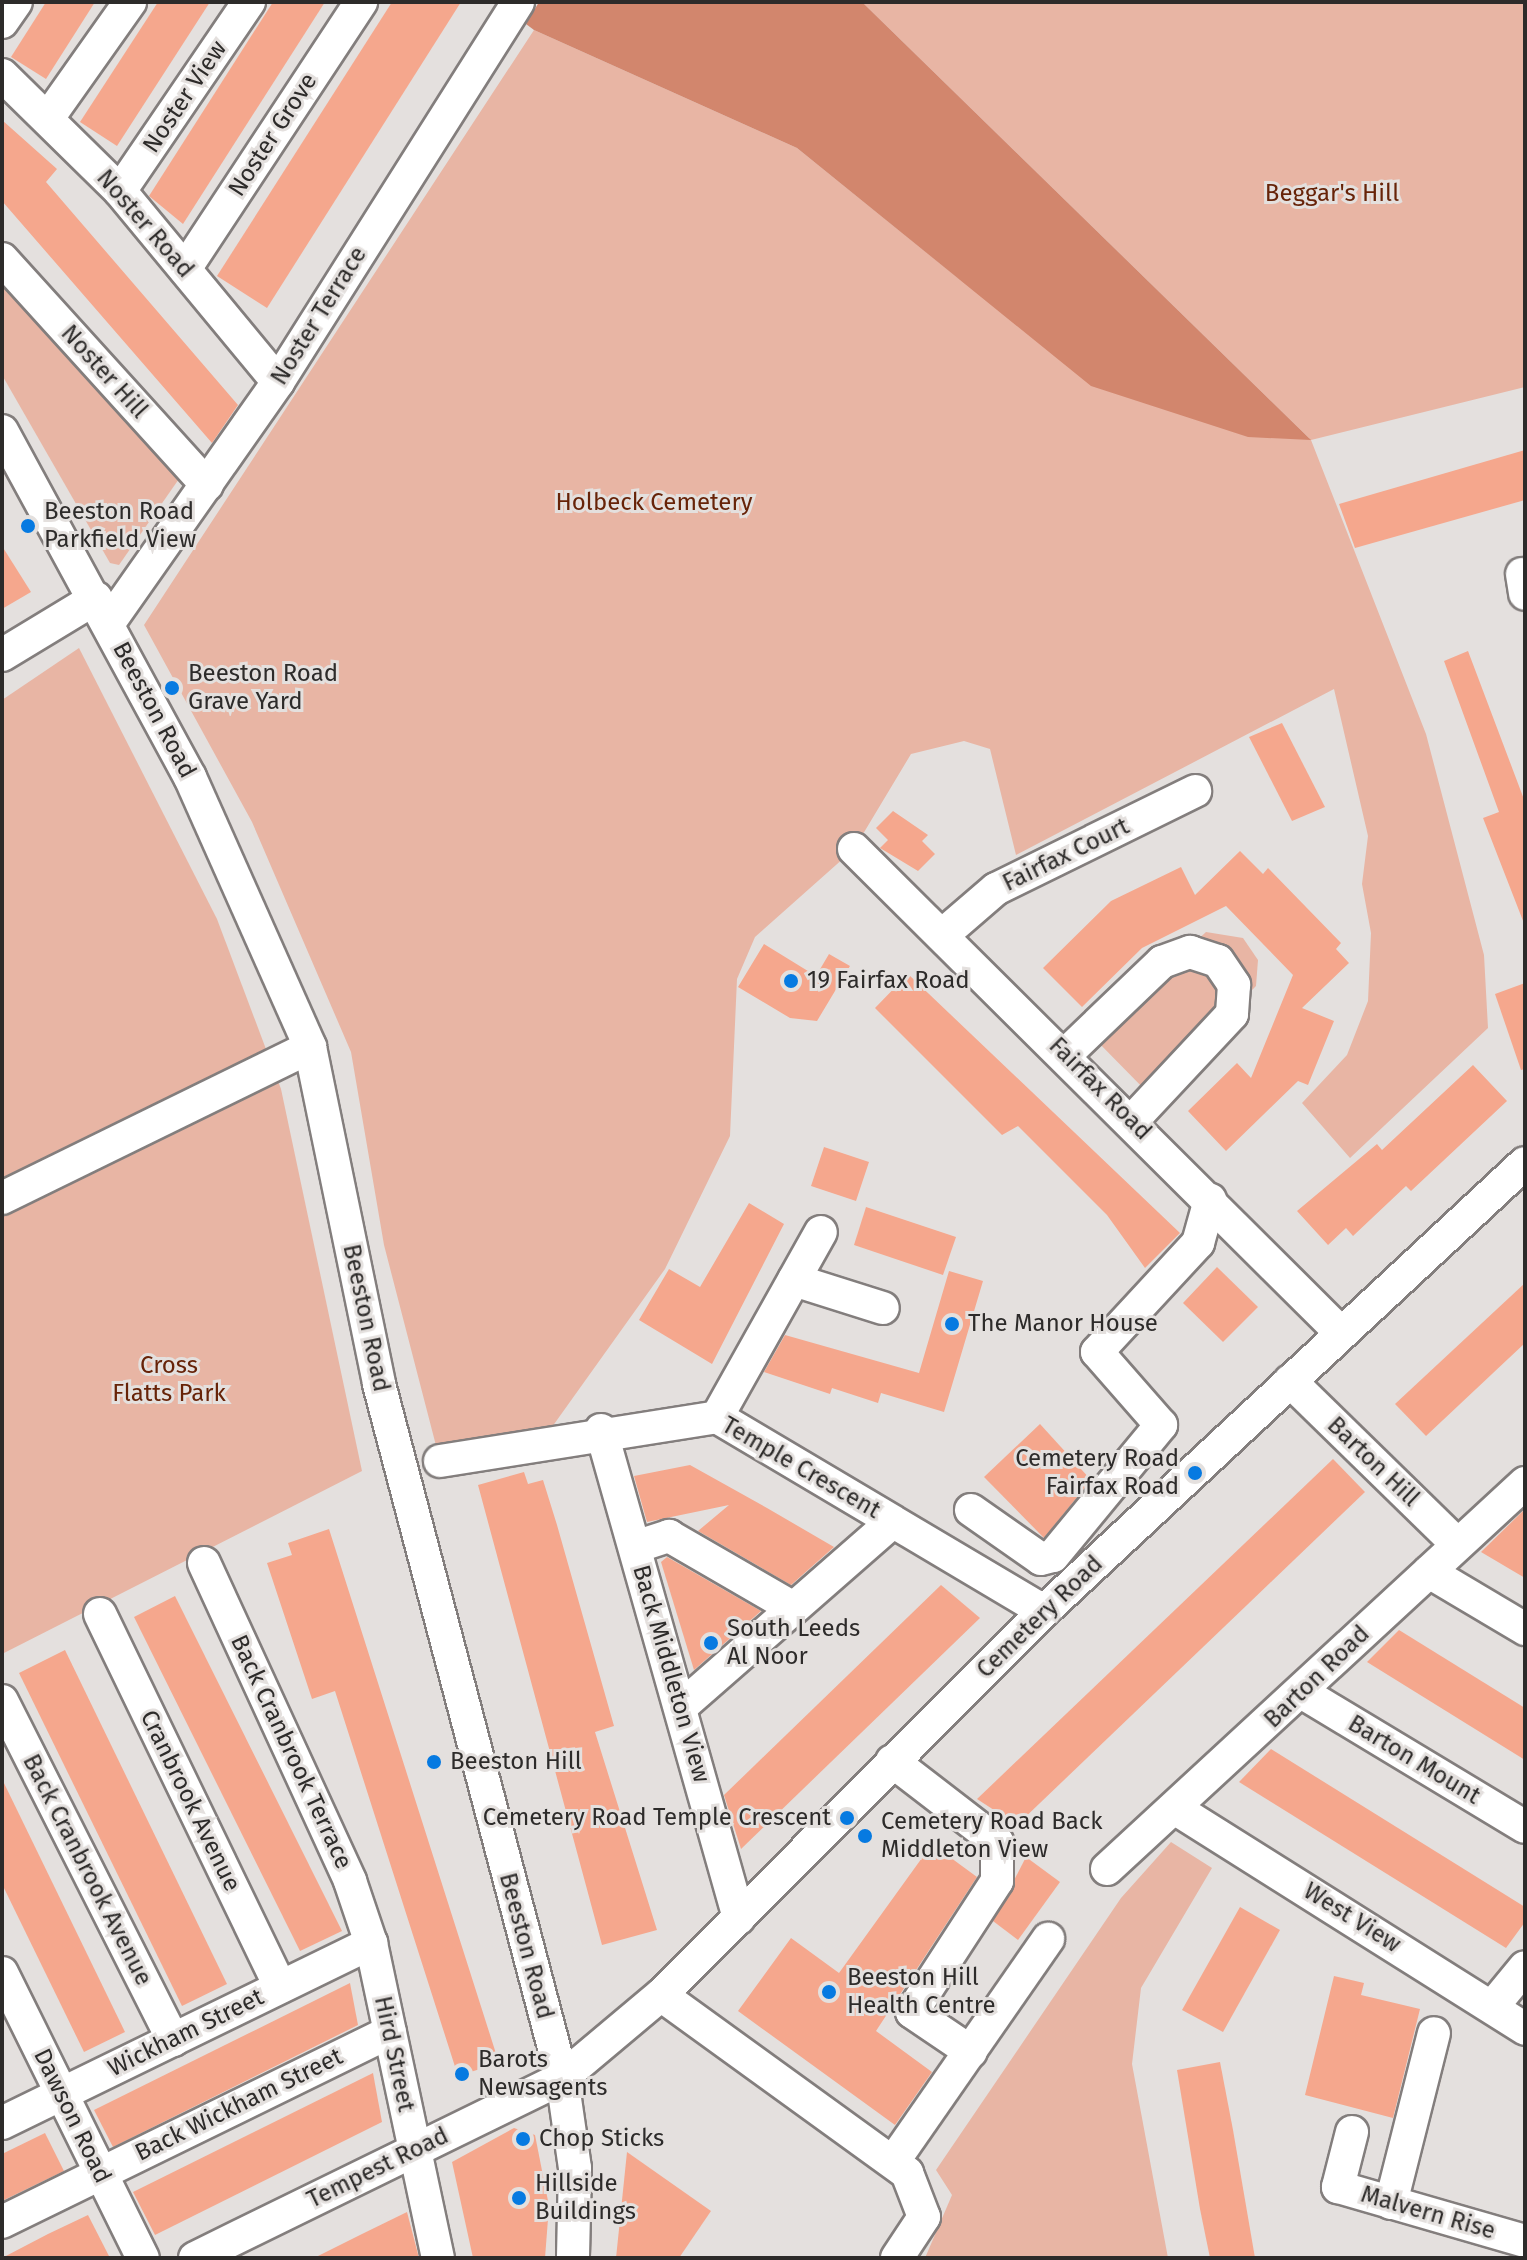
<!DOCTYPE html>
<style>
body{margin:0}
#map{position:relative;width:1527px;height:2260px;overflow:hidden;background:#e4e0de;font-family:"Fira Sans",sans-serif}
div>[style]{position:absolute}
[style*='--x']{left:calc(var(--x)*1px);top:calc(var(--y)*1px);width:calc(var(--w)*1px);rotate:calc(var(--a)*1deg)}
.green>*{inset:0;background:#e8b5a4}
.forest>*{inset:0;background:#d2866d}
.building>*{inset:0;background:#f5a78d}
.roads{filter:drop-shadow(2px 0 #837e7d) drop-shadow(-2px 0 #837e7d) drop-shadow(0 2px #837e7d) drop-shadow(0 -2px #837e7d)}
.minor>*{height:32px;margin:-16px;padding:0 16px;transform-origin:16px;border-radius:16px;background:#fff}
.dots>*{width:22px;height:22px;translate:-50% -50%;box-sizing:border-box;border:4px solid #e4e0de;border-radius:50%}
span{translate:-50% -50%;white-space:nowrap;text-align:center;line-height:1.15;-webkit-text-stroke:6px #e4e0de;paint-order:stroke}
.street-label{font-size:24px;color:#2d2b2a}
.park-label{font-size:24px;color:#672308}
.poi-label{font-size:24px;color:#2d2b2a}
.left{translate:0 -50%;text-align:left}
.right{translate:-100% -50%;text-align:right}
.frame{position:absolute;inset:0;border:4px solid #2d2b2a;pointer-events:none}
</style>
<div id="map">
<div class="green">
<div style="clip-path:polygon(862px 2px,1525px 2px,1525px 387px,1311px 440px,1426px 734px,1484px 955px,1488px 1028px,1350px 1158px,1302px 1103px,1347px 1055px,1368px 1001px,1371px 933px,1362px 884px,1368px 836px,1334px 689px,1016px 855px,990px 749px,964px 741px,911px 754px,854px 849px,755px 937px,737px 979px,730px 1136px,665px 1269px,542px 1441px,440px 1461px,384px 1245px,351px 1052px,252px 822px,144px 625px,534px 30px,797px 148px,958px 278px,1310px 439px)"></div>
<div style="clip-path:polygon(2px 271px,181px 476px,119px 565px,110px 563px,2px 375px)"></div>
<div style="clip-path:polygon(79px 648px,217px 919px,281px 1089px,362px 1471px,2px 1654px,2px 700px)"></div>
<div style="clip-path:polygon(1206px 932px,1243px 938px,1258px 960px,1256px 986px,1150px 1095px,1093px 1037px)"></div>
<div style="clip-path:polygon(1171px 1842px,1212px 1868px,1141px 1988px,1132px 2064px,1168px 2258px,925px 2258px,952px 2195px,936px 2170px,1121px 1898px)"></div>
</div>
<div class="forest">
<div style="clip-path:polygon(539px 2px,862px 2px,1311px 440px,1248px 437px,1091px 386px,797px 148px,534px 30px,526px 24px)"></div>
</div>
<div class="building">
<div style="clip-path:polygon(46px 2px,95px 2px,46px 79px,11px 57px)"></div>
<div style="clip-path:polygon(158px 2px,210px 2px,117px 146px,80px 122px)"></div>
<div style="clip-path:polygon(273px 2px,325px 2px,183px 224px,149px 196px)"></div>
<div style="clip-path:polygon(392px 2px,461px 2px,267px 308px,217px 276px)"></div>
<div style="clip-path:polygon(2px 120px,57px 169px,46px 182px,238px 405px,212px 443px,2px 201px)"></div>
<div style="clip-path:polygon(1525px 450px,1525px 500px,1355px 548px,1339px 504px)"></div>
<div style="clip-path:polygon(2px 546px,31px 592px,2px 609px)"></div>
<div style="clip-path:polygon(1468px 651px,1525px 802px,1525px 926px,1483px 818px,1499px 812px,1444px 661px)"></div>
<div style="clip-path:polygon(1282px 723px,1325px 807px,1292px 821px,1249px 737px)"></div>
<div style="clip-path:polygon(893px 811px,928px 835px,922px 841px,935px 854px,918px 871px,880px 848px,888px 840px,876px 828px)"></div>
<div style="clip-path:polygon(1240px 851px,1263px 874px,1268px 868px,1341px 943px,1336px 949px,1349px 963px,1302px 1008px,1334px 1021px,1308px 1085px,1298px 1081px,1226px 1151px,1188px 1111px,1237px 1063px,1251px 1078px,1293px 975px,1226px 906px,1142px 948px,1082px 1007px,1043px 968px,1111px 901px,1181px 867px,1195px 895px)"></div>
<div style="clip-path:polygon(764px 944px,816px 976px,829px 954px,850px 966px,817px 1021px,790px 1018px,738px 987px)"></div>
<div style="clip-path:polygon(908px 974px,1180px 1233px,1145px 1268px,1107px 1215px,1018px 1126px,1002px 1135px,875px 1008px)"></div>
<div style="clip-path:polygon(1525px 983px,1525px 1069px,1521px 1070px,1495px 994px)"></div>
<div style="clip-path:polygon(1473px 1065px,1507px 1101px,1411px 1191px,1406px 1186px,1353px 1236px,1346px 1228px,1328px 1245px,1297px 1211px,1377px 1144px,1382px 1150px)"></div>
<div style="clip-path:polygon(824px 1147px,869px 1162px,856px 1201px,811px 1186px)"></div>
<div style="clip-path:polygon(749px 1203px,784px 1224px,712px 1364px,639px 1320px,669px 1269px,700px 1287px)"></div>
<div style="clip-path:polygon(866px 1207px,956px 1237px,943px 1275px,854px 1245px)"></div>
<div style="clip-path:polygon(1217px 1267px,1258px 1307px,1223px 1342px,1183px 1303px)"></div>
<div style="clip-path:polygon(949px 1271px,983px 1281px,944px 1412px,881px 1393px,878px 1403px,832px 1388px,830px 1394px,764px 1372px,785px 1335px,919px 1373px)"></div>
<div style="clip-path:polygon(1525px 1283px,1525px 1343px,1426px 1436px,1395px 1404px)"></div>
<div style="clip-path:polygon(1040px 1424px,1091px 1480px,1044px 1538px,984px 1477px)"></div>
<div style="clip-path:polygon(1333px 1459px,1365px 1492px,1247px 1605px,1017px 1825px,977px 1799px)"></div>
<div style="clip-path:polygon(690px 1465px,767px 1508px,834px 1547px,791px 1585px,698px 1531px,729px 1505px,647px 1522px,634px 1476px)"></div>
<div style="clip-path:polygon(524px 1472px,528px 1484px,543px 1480px,557px 1525px,614px 1726px,595px 1732px,657px 1930px,602px 1945px,478px 1485px)"></div>
<div style="clip-path:polygon(1525px 1509px,1525px 1578px,1481px 1552px)"></div>
<div style="clip-path:polygon(329px 1529px,499px 2063px,458px 2076px,335px 1691px,312px 1699px,267px 1563px,292px 1555px,288px 1543px)"></div>
<div style="clip-path:polygon(667px 1557px,761px 1611px,694px 1670px,661px 1562px)"></div>
<div style="clip-path:polygon(941px 1585px,980px 1618px,741px 1849px,724px 1795px)"></div>
<div style="clip-path:polygon(175px 1596px,342px 1931px,300px 1951px,134px 1617px)"></div>
<div style="clip-path:polygon(1399px 1630px,1525px 1708px,1525px 1760px,1367px 1662px)"></div>
<div style="clip-path:polygon(65px 1650px,227px 1984px,182px 2006px,19px 1673px)"></div>
<div style="clip-path:polygon(1271px 1749px,1525px 1907px,1525px 1922px,1506px 1948px,1239px 1782px)"></div>
<div style="clip-path:polygon(2px 1779px,125px 2032px,84px 2052px,2px 1884px)"></div>
<div style="clip-path:polygon(932px 1844px,977px 1877px,876px 2031px,932px 2072px,895px 2125px,738px 2011px,791px 1938px,839px 1973px)"></div>
<div style="clip-path:polygon(1026px 1857px,1060px 1882px,1018px 1940px,993px 1921px)"></div>
<div style="clip-path:polygon(1240px 1907px,1280px 1930px,1223px 2032px,1182px 2010px)"></div>
<div style="clip-path:polygon(1334px 1976px,1364px 1983px,1361px 1995px,1420px 2009px,1393px 2118px,1305px 2095px)"></div>
<div style="clip-path:polygon(350px 1983px,358px 2025px,113px 2147px,94px 2110px)"></div>
<div style="clip-path:polygon(1220px 2062px,1233px 2130px,1255px 2258px,1210px 2258px,1200px 2209px,1177px 2070px)"></div>
<div style="clip-path:polygon(373px 2073px,382px 2122px,155px 2235px,133px 2192px)"></div>
<div style="clip-path:polygon(514px 2128px,535px 2135px,549px 2206px,545px 2258px,473px 2258px,452px 2162px)"></div>
<div style="clip-path:polygon(45px 2133px,64px 2171px,2px 2201px,2px 2154px)"></div>
<div style="clip-path:polygon(627px 2152px,711px 2211px,679px 2258px,616px 2258px)"></div>
<div style="clip-path:polygon(407px 2212px,419px 2258px,314px 2258px,362px 2234px)"></div>
<div style="clip-path:polygon(88px 2215px,110px 2258px,2px 2258px,48px 2234px)"></div>
</div>
<div class="roads">
<div class="minor">
<div style="--x:2;--y:22;--w:24;--a:-55"></div>
<div style="--x:2;--y:75;--w:165;--a:44.5"></div>
<div style="--x:120;--y:191;--w:248;--a:50.4"></div>
<div style="--x:48;--y:118;--w:142;--a:-54.7"></div>
<div style="--x:120;--y:191;--w:229;--a:-55.7"></div>
<div style="--x:2;--y:259;--w:305;--a:47.8"></div>
<div style="--x:185;--y:269;--w:320;--a:-56.6"></div>
<div style="--x:2;--y:431;--w:394;--a:61.5"></div>
<div style="--x:190;--y:777;--w:295;--a:66"></div>
<div style="--x:310;--y:1047;--w:344;--a:78.4"></div>
<div style="--x:379;--y:1384;--w:718;--a:75.23"></div>
<div style="--x:562;--y:2078;--w:91;--a:81.8"></div>
<div style="--x:575;--y:2168;--w:90;--a:91.3"></div>
<div style="--x:1522;--y:574;--w:20;--a:81"></div>
<div style="--x:108;--y:624;--w:296;--a:-54.9"></div>
<div style="--x:278;--y:382;--w:449;--a:-57.7"></div>
<div style="--x:2;--y:655;--w:110;--a:-31.2"></div>
<div style="--x:854;--y:849;--w:687;--a:44.82"></div>
<div style="--x:946;--y:932;--w:66;--a:-40.7"></div>
<div style="--x:996;--y:889;--w:222;--a:-26.2"></div>
<div style="--x:1066;--y:1054;--w:133;--a:-43.8"></div>
<div style="--x:1162;--y:962;--w:30;--a:-20"></div>
<div style="--x:1190;--y:952;--w:29;--a:18"></div>
<div style="--x:1218;--y:961;--w:29;--a:56"></div>
<div style="--x:1234;--y:985;--w:29;--a:94"></div>
<div style="--x:1232;--y:1014;--w:146;--a:133.1"></div>
<div style="--x:2;--y:1198;--w:343;--a:-26.1"></div>
<div style="--x:794;--y:1280;--w:93;--a:17.5"></div>
<div style="--x:1290;--y:1381;--w:232;--a:44.3"></div>
<div style="--x:717;--y:1417;--w:212;--a:-60.7"></div>
<div style="--x:601;--y:1430;--w:507;--a:74.21"></div>
<div style="--x:440;--y:1461;--w:280;--a:-9"></div>
<div style="--x:717;--y:1417;--w:380;--a:30.7"></div>
<div style="--x:971;--y:1510;--w:85;--a:35"></div>
<div style="--x:1041;--y:1559;--w:12;--a:-14"></div>
<div style="--x:1053;--y:1556;--w:170;--a:-50.5"></div>
<div style="--x:1161;--y:1425;--w:97;--a:-131.2"></div>
<div style="--x:1097;--y:1352;--w:149;--a:-47.2"></div>
<div style="--x:1198;--y:1243;--w:45;--a:-74.4"></div>
<div style="--x:635;--y:1547;--w:36;--a:-18"></div>
<div style="--x:669;--y:1536;--w:143;--a:30.1"></div>
<div style="--x:204;--y:1563;--w:350;--a:65.3"></div>
<div style="--x:350;--y:1881;--w:65;--a:71.3"></div>
<div style="--x:371;--y:1943;--w:322;--a:78"></div>
<div style="--x:1429;--y:1572;--w:112;--a:30.7"></div>
<div style="--x:100;--y:1614;--w:414;--a:64.2"></div>
<div style="--x:1303;--y:1693;--w:259;--a:31.1"></div>
<div style="--x:2;--y:1701;--w:380;--a:63.2"></div>
<div style="--x:682;--y:1706;--w:279;--a:-41.2"></div>
<div style="--x:892;--y:1761;--w:133;--a:37.6"></div>
<div style="--x:997;--y:1842;--w:39;--a:90"></div>
<div style="--x:997;--y:1881;--w:156;--a:123"></div>
<div style="--x:912;--y:2012;--w:71;--a:34.1"></div>
<div style="--x:1176;--y:1809;--w:413;--a:32.2"></div>
<div style="--x:1107;--y:1869;--w:569;--a:-42.72"></div>
<div style="--x:2;--y:1973;--w:318;--a:63.7"></div>
<div style="--x:661;--y:1995;--w:304;--a:35.9"></div>
<div style="--x:907;--y:2173;--w:47;--a:68.9"></div>
<div style="--x:924;--y:2217;--w:49;--a:123.4"></div>
<div style="--x:1493;--y:2006;--w:50;--a:-50.6"></div>
<div style="--x:2;--y:2123;--w:411;--a:-26"></div>
<div style="--x:1352;--y:2132;--w:57;--a:104.3"></div>
<div style="--x:1338;--y:2187;--w:195;--a:16.1"></div>
<div style="--x:893;--y:2162;--w:272;--a:-55.2"></div>
<div style="--x:1391;--y:2203;--w:175;--a:-75.8"></div>
<div style="--x:2;--y:2222;--w:432;--a:-26.1"></div>
<div style="--x:195;--y:2258;--w:409;--a:-26.1"></div>
<div style="--x:562;--y:2078;--w:129;--a:-40"></div>
<div style="--x:661;--y:1995;--w:542;--a:-45.07"></div>
<div style="--x:1044;--y:1611;--w:657;--a:-42.97"></div>
</div>
</div>
<div class="dots">
<div style="left:28px;top:526px;background:#067ae1"></div>
<div style="left:172px;top:688px;background:#067ae1"></div>
<div style="left:791px;top:981px;background:#067ae1"></div>
<div style="left:952px;top:1324px;background:#067ae1"></div>
<div style="left:1195px;top:1473px;background:#067ae1"></div>
<div style="left:711px;top:1643px;background:#067ae1"></div>
<div style="left:434px;top:1762px;background:#067ae1"></div>
<div style="left:847px;top:1818px;background:#067ae1"></div>
<div style="left:865px;top:1836px;background:#067ae1"></div>
<div style="left:829px;top:1992px;background:#067ae1"></div>
<div style="left:462px;top:2074px;background:#067ae1"></div>
<div style="left:523px;top:2139px;background:#067ae1"></div>
<div style="left:519px;top:2198px;background:#067ae1"></div>
</div>
<div class="street-label">
<span style="left:185px;top:97px;rotate:-56deg">Noster View</span>
<span style="left:273px;top:135px;rotate:-57deg">Noster Grove</span>
<span style="left:145px;top:224px;rotate:49deg">Noster Road</span>
<span style="left:319px;top:316px;rotate:-58deg">Noster Terrace</span>
<span style="left:104px;top:372px;rotate:48deg">Noster Hill</span>
<span style="left:154px;top:710px;rotate:62deg">Beeston Road</span>
<span style="left:1066px;top:855px;rotate:-26deg">Fairfax Court</span>
<span style="left:1100px;top:1089px;rotate:45deg">Fairfax Road</span>
<span style="left:366px;top:1318px;rotate:78deg">Beeston Road</span>
<span style="left:1373px;top:1462px;rotate:44deg">Barton Hill</span>
<span style="left:801px;top:1468px;rotate:30deg">Temple Crescent</span>
<span style="left:1040px;top:1617px;rotate:-44deg">Cemetery Road</span>
<span style="left:671px;top:1674px;rotate:74deg">Back Middleton View</span>
<span style="left:1317px;top:1677px;rotate:-44deg">Barton Road</span>
<span style="left:291px;top:1752px;rotate:65deg">Back Cranbrook Terrace</span>
<span style="left:1414px;top:1760px;rotate:31deg">Barton Mount</span>
<span style="left:190px;top:1801px;rotate:64deg">Cranbrook Avenue</span>
<span style="left:87px;top:1870px;rotate:63deg">Back Cranbrook Avenue</span>
<span style="left:1352px;top:1918px;rotate:32deg">West View</span>
<span style="left:526px;top:1946px;rotate:75deg">Beeston Road</span>
<span style="left:186px;top:2033px;rotate:-26deg">Wickham Street</span>
<span style="left:394px;top:2054px;rotate:78deg">Hird Street</span>
<span style="left:239px;top:2105px;rotate:-26deg">Back Wickham Street</span>
<span style="left:72px;top:2116px;rotate:64deg">Dawson Road</span>
<span style="left:378px;top:2168px;rotate:-26deg">Tempest Road</span>
<span style="left:1428px;top:2213px;rotate:16deg">Malvern Rise</span>
</div>
<div class="park-label">
<span style="left:1332px;top:194px">Beggar's Hill</span>
<span style="left:654px;top:503px">Holbeck Cemetery</span>
<span style="left:169px;top:1380px">Cross<br>Flatts Park</span>
</div>
<div class="poi-label">
<span class="left" style="left:44px;top:526px">Beeston Road<br>Parkfield View</span>
<span class="left" style="left:188px;top:688px">Beeston Road<br>Grave Yard</span>
<span class="left" style="left:807px;top:981px">19 Fairfax Road</span>
<span class="left" style="left:968px;top:1324px">The Manor House</span>
<span class="right" style="left:1179px;top:1473px">Cemetery Road<br>Fairfax Road</span>
<span class="left" style="left:727px;top:1643px">South Leeds<br>Al Noor</span>
<span class="left" style="left:450px;top:1762px">Beeston Hill</span>
<span class="right" style="left:831px;top:1818px">Cemetery Road Temple Crescent</span>
<span class="left" style="left:881px;top:1836px">Cemetery Road Back<br>Middleton View</span>
<span class="left" style="left:847px;top:1992px">Beeston Hill<br>Health Centre</span>
<span class="left" style="left:478px;top:2074px">Barots<br>Newsagents</span>
<span class="left" style="left:539px;top:2139px">Chop Sticks</span>
<span class="left" style="left:535px;top:2198px">Hillside<br>Buildings</span>
</div>
<div class="frame"></div>
</div>
